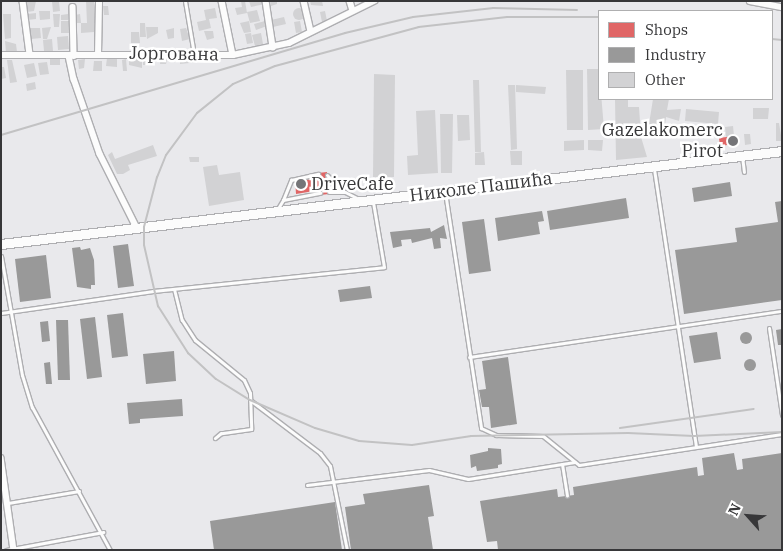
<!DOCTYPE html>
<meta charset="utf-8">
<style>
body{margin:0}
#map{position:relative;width:783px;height:551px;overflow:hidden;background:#e9e9ec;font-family:"IBM Plex Serif",serif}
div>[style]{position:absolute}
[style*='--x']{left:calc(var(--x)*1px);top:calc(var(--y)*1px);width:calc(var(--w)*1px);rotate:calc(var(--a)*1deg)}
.shops>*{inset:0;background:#e06666}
.industry>*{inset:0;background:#999}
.round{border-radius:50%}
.building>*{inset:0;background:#d2d2d4}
.roads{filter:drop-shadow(1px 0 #aeaeb1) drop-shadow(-1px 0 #aeaeb1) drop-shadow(0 1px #aeaeb1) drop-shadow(0 -1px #aeaeb1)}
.lane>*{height:3px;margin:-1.5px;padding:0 1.5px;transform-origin:1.5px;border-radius:1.5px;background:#fcfcfc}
.street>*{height:5.5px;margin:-2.75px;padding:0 2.75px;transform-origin:2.75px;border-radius:2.75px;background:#fcfcfc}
.secondary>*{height:9px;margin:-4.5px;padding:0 4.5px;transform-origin:4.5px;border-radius:4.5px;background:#fcfcfc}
.rail>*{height:2px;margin:-1px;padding:0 1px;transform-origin:1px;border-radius:1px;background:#c2c2c3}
.dots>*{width:14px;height:14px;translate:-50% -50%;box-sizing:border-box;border:2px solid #fff;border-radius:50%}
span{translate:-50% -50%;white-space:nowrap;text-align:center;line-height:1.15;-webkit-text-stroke:5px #fff;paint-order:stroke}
.street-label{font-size:18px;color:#373739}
.poi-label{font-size:18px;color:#373739}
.right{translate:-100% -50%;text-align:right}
.left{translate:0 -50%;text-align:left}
.frame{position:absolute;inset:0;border:2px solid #373739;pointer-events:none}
.legend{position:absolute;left:598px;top:10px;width:175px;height:90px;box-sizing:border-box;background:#fff;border:1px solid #afafb0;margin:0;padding:6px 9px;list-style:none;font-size:15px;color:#373739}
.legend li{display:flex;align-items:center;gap:10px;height:25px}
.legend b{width:25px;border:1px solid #afafb0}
.north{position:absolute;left:723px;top:491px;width:50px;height:50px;-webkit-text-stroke:4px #fff;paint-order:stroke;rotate:296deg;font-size:14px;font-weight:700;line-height:20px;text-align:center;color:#373739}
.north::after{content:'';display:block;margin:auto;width:18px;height:22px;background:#373739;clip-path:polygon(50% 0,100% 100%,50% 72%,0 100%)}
</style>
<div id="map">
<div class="shops">
<div style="clip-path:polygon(734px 136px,735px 144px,720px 146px,719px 138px)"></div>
<div style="clip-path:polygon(327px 172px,329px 194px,320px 195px,320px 190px,296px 194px,295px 179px,318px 180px,318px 173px)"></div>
</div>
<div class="industry">
<div style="clip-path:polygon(730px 182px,732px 196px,694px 202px,692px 188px)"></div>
<div style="clip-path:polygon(626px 198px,629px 218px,550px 230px,547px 211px)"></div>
<div style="clip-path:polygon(782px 201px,782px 300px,684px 314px,675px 250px,737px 242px,735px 228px,778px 222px,775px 202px)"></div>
<div style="clip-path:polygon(542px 211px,544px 221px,538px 222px,540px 234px,498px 241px,495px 218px)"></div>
<div style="clip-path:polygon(484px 219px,491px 271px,469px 274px,462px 222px)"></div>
<div style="clip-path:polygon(444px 225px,447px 239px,440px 238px,441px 248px,434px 249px,432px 238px,412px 243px,411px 239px,401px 240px,402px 246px,393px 248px,390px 232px,430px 228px,431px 232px)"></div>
<div style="clip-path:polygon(128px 244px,134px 286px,118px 288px,113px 246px)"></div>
<div style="clip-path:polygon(80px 247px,81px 250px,90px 248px,94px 260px,95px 285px,91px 285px,91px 289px,77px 287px,72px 248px)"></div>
<div style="clip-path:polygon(46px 255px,51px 298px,20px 302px,15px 259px)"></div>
<div style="clip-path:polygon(370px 286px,372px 298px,340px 302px,338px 290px)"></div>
<div style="clip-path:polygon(123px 313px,128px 356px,112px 358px,107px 315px)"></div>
<div style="clip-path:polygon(95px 317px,102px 377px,87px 379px,80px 319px)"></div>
<div style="clip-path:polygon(56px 320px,68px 320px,70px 380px,58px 380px)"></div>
<div style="clip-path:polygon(48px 321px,50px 341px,42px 342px,40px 322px)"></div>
<div style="clip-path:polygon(782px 329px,782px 345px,778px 345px,776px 330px)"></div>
<div style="clip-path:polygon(717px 332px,721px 359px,694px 363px,689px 336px)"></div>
<div class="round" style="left:740px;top:332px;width:12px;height:12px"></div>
<div style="clip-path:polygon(174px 351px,176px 381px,146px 384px,143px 354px)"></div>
<div style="clip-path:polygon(508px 357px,517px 424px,491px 428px,489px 407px,482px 407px,479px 390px,486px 389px,482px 361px)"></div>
<div class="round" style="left:744px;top:359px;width:12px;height:12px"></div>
<div style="clip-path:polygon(50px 362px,52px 384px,46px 384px,44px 363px)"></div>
<div style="clip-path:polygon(182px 399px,183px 416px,140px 419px,140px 423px,129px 424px,127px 403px)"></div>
<div style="clip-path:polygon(488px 448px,501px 449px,502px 464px,498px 465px,498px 468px,477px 471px,476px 466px,471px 468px,470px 455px,488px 451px)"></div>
<div style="clip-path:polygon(734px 453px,737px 470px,743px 469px,742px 459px,782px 453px,782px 550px,498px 550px,497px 541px,487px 542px,480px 501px,557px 489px,558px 497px,574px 495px,573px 487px,697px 467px,698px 476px,704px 475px,702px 458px)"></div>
<div style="clip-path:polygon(429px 485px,434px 516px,428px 517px,433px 550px,351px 550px,345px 507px,365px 504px,363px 494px)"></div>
<div style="clip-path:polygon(335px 502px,342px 550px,214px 550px,210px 521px)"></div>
</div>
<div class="building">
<div style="clip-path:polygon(26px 1px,36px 1px,34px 11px,27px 12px)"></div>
<div style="clip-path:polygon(52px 1px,59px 2px,60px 11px,53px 12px)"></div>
<div style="clip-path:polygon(86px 1px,94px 1px,98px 22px,94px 23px,94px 32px,81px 33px,81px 23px,87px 23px)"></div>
<div style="clip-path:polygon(241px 1px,245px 1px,247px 13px,237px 15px,235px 8px,242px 7px)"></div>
<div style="clip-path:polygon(249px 1px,264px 1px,265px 4px,251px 7px)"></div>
<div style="clip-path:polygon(270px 1px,277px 1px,277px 4px,271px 6px)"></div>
<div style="clip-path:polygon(310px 1px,322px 1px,323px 6px,311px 5px)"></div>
<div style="clip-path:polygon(103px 6px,108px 6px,109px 15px,104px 15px)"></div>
<div class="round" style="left:293px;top:8px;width:12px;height:12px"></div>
<div style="clip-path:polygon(215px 8px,217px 18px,209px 19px,211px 28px,199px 31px,197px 22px,206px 20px,204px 10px)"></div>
<div style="clip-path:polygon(257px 10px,260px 21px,250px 23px,247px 12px)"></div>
<div style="clip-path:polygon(39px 11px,50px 11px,50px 19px,40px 20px)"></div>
<div style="clip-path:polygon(325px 11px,327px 21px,322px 22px,320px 12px)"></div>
<div style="clip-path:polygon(36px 13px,36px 19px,27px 20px,27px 14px)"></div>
<div style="clip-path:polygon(3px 14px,11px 14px,11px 38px,5px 39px)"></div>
<div style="clip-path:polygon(53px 14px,60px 14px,59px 27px,54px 27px)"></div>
<div style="clip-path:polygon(68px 14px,68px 20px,61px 20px,61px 15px)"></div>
<div style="clip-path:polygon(80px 14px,81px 23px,76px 23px,75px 15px)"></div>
<div style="clip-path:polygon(284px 17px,286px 24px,273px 27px,271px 20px)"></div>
<div style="clip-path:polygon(61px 21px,72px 21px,70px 33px,61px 33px)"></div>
<div style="clip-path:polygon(249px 21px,251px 32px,244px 33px,240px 23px)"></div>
<div style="clip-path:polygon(265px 21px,267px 26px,256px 30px,254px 24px)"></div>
<div style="clip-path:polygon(300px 21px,302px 32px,296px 33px,294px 22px)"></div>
<div style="clip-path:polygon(140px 23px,145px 23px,146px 37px,140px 37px)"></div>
<div style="clip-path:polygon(51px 27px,47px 39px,43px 39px,42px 28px)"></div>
<div style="clip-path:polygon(146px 27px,158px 27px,158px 33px,147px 39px)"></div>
<div style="clip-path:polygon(30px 28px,40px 28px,41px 38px,31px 39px)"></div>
<div style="clip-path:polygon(174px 28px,174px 38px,168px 39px,166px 30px)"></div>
<div style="clip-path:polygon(186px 28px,190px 39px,182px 41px,180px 29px)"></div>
<div style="clip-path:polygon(204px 31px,213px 31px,214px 38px,207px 40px)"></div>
<div style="clip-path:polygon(131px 32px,139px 32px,140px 43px,131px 43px)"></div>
<div style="clip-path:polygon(251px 33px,253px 43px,247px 44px,245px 34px)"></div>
<div style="clip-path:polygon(261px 33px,263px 44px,255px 46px,252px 35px)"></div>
<div style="clip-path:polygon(68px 36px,69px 49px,58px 50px,57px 37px)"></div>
<div style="clip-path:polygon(52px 39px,53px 51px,44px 51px,43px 40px)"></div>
<div style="clip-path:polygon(5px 41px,16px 44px,17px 52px,6px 53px)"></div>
<div style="clip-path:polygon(142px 55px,142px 68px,129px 65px,129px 57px)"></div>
<div style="clip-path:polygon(143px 55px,154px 55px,154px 65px,143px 65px)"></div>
<div style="clip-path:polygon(161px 55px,168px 56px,166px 64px,160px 64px)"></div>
<div style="clip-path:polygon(180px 56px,199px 57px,199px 62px,180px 64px)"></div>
<div style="clip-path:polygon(107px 58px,117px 58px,117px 67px,106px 66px)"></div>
<div style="clip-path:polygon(50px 59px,60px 59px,60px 65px,50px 65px)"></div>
<div style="clip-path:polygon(85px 59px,84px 68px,79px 69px,78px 60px)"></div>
<div style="clip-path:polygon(126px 59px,127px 71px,123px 71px,122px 60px)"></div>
<div style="clip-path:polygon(7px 60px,12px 60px,17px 82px,10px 83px)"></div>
<div style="clip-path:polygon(94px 61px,102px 61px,102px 71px,93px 71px)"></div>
<div style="clip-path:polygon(47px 62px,49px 74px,40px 75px,38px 63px)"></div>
<div style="clip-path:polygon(34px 63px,37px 76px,27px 78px,24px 65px)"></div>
<div style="clip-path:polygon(1px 67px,4px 67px,6px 78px,1px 79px)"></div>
<div style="clip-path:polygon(587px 69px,599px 69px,604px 129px,588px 130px)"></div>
<div style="clip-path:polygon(566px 70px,583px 70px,583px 130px,567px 130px)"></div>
<div style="clip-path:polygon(374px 74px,395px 75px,394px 177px,373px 177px)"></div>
<div style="clip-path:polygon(473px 80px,479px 80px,481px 152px,475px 152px)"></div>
<div style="clip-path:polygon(35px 82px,36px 89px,27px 91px,26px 84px)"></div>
<div style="clip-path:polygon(508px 85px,515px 85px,517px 149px,511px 150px)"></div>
<div style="clip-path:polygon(516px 85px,546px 87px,545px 94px,516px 92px)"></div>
<div style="clip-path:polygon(615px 99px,628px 99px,628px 107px,639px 107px,641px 137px,647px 157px,616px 160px)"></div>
<div style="clip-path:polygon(653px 99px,669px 99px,667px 110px,681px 109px,679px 121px,666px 117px,665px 126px,649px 124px)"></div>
<div style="clip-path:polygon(753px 108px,769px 108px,768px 119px,753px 119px)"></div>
<div style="clip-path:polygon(686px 109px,719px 112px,718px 124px,685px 121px)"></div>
<div style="clip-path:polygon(435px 110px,438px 173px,408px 175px,407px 156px,418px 155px,416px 111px)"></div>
<div style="clip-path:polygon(440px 114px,453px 114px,452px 173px,441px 173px)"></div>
<div style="clip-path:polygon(457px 115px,469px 115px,470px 140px,458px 141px)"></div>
<div style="clip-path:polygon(776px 123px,779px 123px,782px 141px,776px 141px)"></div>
<div style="clip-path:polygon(733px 126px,734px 136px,726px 137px,725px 127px)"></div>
<div style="clip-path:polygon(744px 134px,750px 134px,751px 144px,745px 145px)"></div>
<div style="clip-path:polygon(584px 140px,584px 150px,564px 151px,564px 141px)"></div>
<div style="clip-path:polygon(588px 140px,603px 140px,602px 151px,588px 150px)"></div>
<div style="clip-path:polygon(153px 145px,157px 156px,128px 165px,130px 170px,123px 174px,117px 174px,108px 155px,112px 152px,115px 159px)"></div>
<div style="clip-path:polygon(510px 151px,522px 151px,522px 165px,511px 165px)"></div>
<div style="clip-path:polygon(484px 152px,485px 165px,475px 165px,475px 153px)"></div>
<div style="clip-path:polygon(189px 157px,199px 157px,199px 162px,190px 162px)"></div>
<div style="clip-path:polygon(217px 165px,219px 175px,240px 172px,244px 200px,209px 206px,203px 167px)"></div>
</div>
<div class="roads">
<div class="lane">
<div style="--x:185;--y:1;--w:54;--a:80.4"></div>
<div style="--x:742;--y:156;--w:16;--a:83"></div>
<div style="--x:654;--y:169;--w:281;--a:81.4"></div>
<div style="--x:327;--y:175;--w:24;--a:45"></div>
<div style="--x:329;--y:192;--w:16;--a:0"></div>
<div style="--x:345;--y:192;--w:16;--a:27"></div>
<div style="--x:445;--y:192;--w:239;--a:81.3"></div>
<div style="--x:481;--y:428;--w:17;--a:25"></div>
<div style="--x:496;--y:435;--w:47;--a:1.2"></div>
<div style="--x:543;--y:436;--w:46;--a:38.9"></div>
<div style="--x:579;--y:465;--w:205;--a:-8.7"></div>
<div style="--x:283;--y:200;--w:22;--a:-68"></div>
<div style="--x:291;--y:180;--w:28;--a:-13"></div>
<div style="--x:277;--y:210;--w:12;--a:-59"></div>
<div style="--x:283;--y:200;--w:38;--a:-11"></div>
<div style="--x:1;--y:256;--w:121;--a:80"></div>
<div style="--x:22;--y:375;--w:34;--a:73"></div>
<div style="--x:32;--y:407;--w:163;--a:61.4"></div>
<div style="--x:174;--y:289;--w:32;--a:76"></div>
<div style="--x:182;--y:320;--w:24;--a:57"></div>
<div style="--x:195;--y:340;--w:63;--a:39.2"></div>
<div style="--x:244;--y:380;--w:14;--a:65"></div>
<div style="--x:250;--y:393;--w:36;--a:88"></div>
<div style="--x:251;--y:429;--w:30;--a:172"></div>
<div style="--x:221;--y:433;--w:8;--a:140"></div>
<div style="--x:1;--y:313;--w:154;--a:-8.2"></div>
<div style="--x:153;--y:291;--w:232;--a:-5.9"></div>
<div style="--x:384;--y:267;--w:66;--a:-99.6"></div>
<div style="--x:769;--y:328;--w:88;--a:81.5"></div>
<div style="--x:469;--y:357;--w:316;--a:-8.4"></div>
<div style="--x:250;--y:400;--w:88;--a:37.1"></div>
<div style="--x:320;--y:453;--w:16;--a:52"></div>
<div style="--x:330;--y:466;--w:86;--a:78.6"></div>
<div style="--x:562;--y:464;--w:32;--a:81"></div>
<div style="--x:307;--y:485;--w:123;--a:-7"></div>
<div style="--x:429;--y:470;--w:40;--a:13"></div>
<div style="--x:468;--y:479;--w:108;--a:-9"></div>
<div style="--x:8;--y:503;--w:72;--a:-9.6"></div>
<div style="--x:6;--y:550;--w:99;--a:-10.5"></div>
</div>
<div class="street">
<div style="--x:23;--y:1;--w:53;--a:82.5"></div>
<div style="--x:222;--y:1;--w:55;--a:78.5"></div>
<div style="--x:266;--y:1;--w:47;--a:81.3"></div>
<div style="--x:304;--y:1;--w:31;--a:77"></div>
<div style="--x:350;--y:1;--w:10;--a:73"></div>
<div style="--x:750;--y:1;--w:33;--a:11"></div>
<div style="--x:73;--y:7;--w:49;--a:88.8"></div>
<div style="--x:1;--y:55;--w:232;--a:0"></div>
<div style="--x:233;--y:55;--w:57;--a:-12.1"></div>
<div style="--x:289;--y:43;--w:95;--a:-26.3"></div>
<div style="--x:98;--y:55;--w:54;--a:-88.9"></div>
<div style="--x:69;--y:56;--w:24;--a:78"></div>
<div style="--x:74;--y:79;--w:79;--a:70.9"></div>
<div style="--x:100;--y:154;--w:83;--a:63.4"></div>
<div style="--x:1;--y:458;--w:93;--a:82"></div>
</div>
<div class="secondary">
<div style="--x:1;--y:244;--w:787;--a:-6.79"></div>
</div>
</div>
<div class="rail">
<div style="--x:599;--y:17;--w:92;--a:180"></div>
<div style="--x:507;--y:17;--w:89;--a:173.5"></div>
<div style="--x:419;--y:27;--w:149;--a:164.8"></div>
<div style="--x:275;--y:66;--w:46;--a:156.8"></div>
<div style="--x:233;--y:84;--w:46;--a:141.1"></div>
<div style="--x:197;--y:113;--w:52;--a:126.4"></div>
<div style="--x:166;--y:155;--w:24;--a:112"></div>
<div style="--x:157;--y:177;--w:52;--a:104.6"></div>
<div style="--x:144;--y:227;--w:18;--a:90"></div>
<div style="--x:144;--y:245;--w:63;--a:77.1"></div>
<div style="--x:158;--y:306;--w:56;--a:57.4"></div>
<div style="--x:188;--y:353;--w:38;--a:43"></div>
<div style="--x:216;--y:379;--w:40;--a:32"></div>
<div style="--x:250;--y:400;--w:71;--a:23.3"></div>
<div style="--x:315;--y:428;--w:46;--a:16.5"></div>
<div style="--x:359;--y:441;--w:53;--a:4.3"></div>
<div style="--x:412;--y:445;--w:60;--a:-8.7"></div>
<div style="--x:471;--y:436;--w:157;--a:-1.1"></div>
<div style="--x:628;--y:433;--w:66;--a:2.6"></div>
<div style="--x:694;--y:436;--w:88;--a:-2.6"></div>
<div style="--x:772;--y:39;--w:10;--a:6"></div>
<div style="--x:1;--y:135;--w:359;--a:-16.5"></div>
<div style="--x:345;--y:33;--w:70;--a:-13.2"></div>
<div style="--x:413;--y:17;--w:81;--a:-6.4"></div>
<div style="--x:493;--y:8;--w:84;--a:1.4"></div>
<div style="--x:620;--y:428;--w:135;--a:-8.1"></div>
</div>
<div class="dots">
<div style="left:733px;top:141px;background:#757578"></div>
<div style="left:301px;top:184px;background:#757578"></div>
</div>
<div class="street-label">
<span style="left:174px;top:54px;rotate:1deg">Јоргована</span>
<span style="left:481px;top:187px;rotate:-7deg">Николе Пашића</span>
</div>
<div class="poi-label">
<span class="right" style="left:723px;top:141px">Gazelakomerc<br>Pirot</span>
<span class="left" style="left:311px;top:184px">DriveCafe</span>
</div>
<div class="frame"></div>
<ul class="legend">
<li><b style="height:14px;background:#e06666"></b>Shops</li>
<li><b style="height:14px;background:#999"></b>Industry</li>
<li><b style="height:14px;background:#d2d2d4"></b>Other</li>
</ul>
<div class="north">N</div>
</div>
